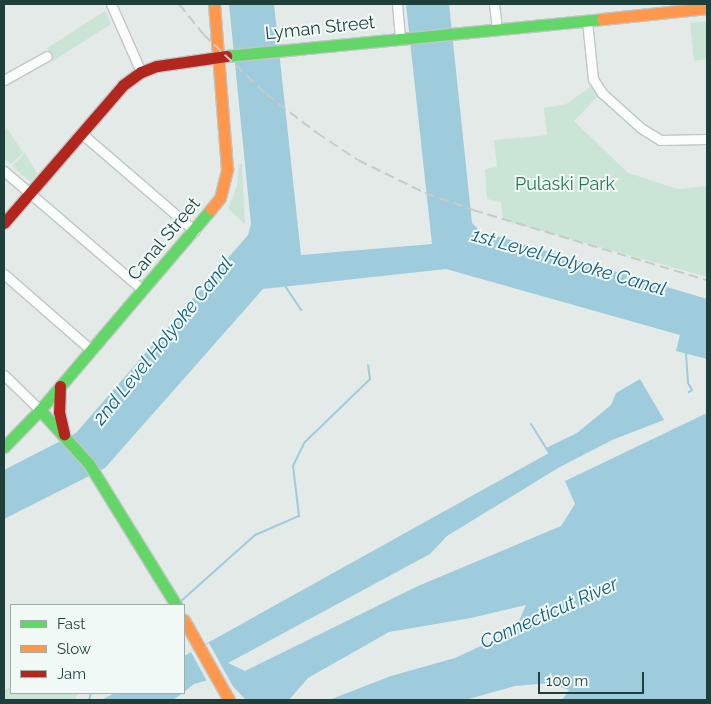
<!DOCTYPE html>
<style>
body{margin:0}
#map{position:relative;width:711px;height:704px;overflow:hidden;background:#e3eae8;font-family:Raleway,sans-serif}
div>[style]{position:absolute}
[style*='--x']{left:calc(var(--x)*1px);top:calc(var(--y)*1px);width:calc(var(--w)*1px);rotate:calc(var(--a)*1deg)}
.green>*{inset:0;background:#cae5d6}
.water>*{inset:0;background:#9fccdd}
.pier>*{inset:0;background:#e3eae8}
.stream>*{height:2px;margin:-1px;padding:0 1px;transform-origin:1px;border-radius:1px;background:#9fccdd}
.roads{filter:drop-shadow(1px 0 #c0c7c5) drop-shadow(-1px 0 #c0c7c5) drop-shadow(0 1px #c0c7c5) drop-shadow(0 -1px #c0c7c5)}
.street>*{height:9px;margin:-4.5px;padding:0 4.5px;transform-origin:4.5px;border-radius:4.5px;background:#fbfcfc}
.fast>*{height:11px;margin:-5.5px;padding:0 5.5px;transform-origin:5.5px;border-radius:5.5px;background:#63d668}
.slow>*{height:11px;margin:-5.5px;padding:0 5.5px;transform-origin:5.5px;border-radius:5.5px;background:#ff974d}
.jam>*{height:11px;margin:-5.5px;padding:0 5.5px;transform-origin:5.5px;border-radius:5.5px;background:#b3261e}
.rail>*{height:2px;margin-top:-1px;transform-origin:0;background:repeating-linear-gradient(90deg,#c6cbca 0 10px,transparent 0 15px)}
span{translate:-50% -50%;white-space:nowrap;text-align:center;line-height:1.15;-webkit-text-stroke:4px #f1f9f6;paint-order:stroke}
.street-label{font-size:18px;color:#1f3f3b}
.park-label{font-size:18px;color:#247b52}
.water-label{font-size:19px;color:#126082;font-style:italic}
.frame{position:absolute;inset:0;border:5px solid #1f3f3b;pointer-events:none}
.legend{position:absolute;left:10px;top:604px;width:175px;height:90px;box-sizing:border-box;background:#f1f9f6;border:1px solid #9dafab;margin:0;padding:6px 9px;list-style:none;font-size:15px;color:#1f3f3b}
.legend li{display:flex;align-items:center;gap:10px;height:25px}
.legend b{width:25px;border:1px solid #9dafab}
.scale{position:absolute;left:538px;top:672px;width:106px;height:22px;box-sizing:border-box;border:2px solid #1f3f3b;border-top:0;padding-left:6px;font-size:15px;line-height:18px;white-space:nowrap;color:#1f3f3b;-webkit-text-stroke:4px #f1f9f6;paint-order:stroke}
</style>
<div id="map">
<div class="green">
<div style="clip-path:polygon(105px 11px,111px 24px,53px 61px,47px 48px)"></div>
<div style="clip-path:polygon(707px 21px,707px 59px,694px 61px,690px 23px)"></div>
<div style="clip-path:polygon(592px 86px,599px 95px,574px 121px,628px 173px,678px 189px,707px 186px,707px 277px,503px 220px,501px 202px,487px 199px,485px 169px,497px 167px,494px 140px,547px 135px,544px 108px,566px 104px)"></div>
<div style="clip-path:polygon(7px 128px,23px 153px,11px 164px,4px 159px,4px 130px)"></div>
<div style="clip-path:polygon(25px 153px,37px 174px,31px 182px,12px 166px)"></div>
<div style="clip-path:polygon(239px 164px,242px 164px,245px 224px,228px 209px,237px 186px)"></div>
<div style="clip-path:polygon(11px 687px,11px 693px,78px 693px,75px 700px,4px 700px,4px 690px)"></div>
</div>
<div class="water">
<div style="clip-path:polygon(229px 4px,274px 4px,301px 255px,432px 244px,406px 4px,449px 4px,472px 223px,480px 231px,707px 299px,707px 359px,676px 351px,680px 335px,446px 269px,263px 289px,105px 468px,4px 519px,4px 470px,76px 433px,248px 235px,251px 224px)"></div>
<div style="clip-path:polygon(640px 379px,664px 420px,612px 440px,558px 468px,447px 536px,430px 554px,228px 663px,245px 671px,418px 586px,561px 526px,575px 504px,565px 481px,707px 413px,707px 700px,562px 700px,569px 690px,551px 683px,515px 686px,465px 700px,329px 700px,391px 676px,455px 658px,502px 636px,518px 623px,526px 605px,471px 618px,389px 632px,308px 678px,289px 700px,246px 700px,223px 676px,194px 684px,184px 692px,184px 656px,549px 453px,546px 448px,577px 433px,611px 405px,616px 393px)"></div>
<div style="clip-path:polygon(115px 693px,183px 693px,173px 700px,101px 700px)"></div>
</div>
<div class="pier">
<div style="clip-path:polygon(209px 643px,236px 692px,223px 679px,208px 683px,191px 652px)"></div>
</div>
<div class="stream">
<div style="--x:285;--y:286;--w:29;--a:56"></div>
<div style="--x:686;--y:354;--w:29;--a:86"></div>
<div style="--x:688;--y:383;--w:8;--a:60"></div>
<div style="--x:692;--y:390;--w:4;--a:146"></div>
<div style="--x:531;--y:424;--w:34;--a:58"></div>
<div style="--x:180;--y:602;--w:101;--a:-41.8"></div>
<div style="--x:255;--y:535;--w:48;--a:-23.4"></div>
<div style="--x:299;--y:516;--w:50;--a:-96.8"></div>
<div style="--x:293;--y:466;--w:25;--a:-64"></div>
<div style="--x:304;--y:443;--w:92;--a:-44.1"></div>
<div style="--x:370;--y:379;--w:14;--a:-98"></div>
<div style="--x:89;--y:700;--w:7;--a:-74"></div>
</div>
<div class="roads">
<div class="street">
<div style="--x:111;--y:4;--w:74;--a:66.2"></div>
<div style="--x:397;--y:4;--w:33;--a:85"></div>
<div style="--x:494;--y:4;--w:25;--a:83"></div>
<div style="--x:587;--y:21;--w:58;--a:84.1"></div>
<div style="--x:593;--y:79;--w:17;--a:57"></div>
<div style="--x:602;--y:93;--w:52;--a:41.9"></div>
<div style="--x:641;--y:128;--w:22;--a:32"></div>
<div style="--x:660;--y:140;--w:47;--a:-1.2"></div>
<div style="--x:4;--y:80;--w:49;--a:-29.2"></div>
<div style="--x:81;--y:133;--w:150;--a:40.7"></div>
<div style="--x:4;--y:171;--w:183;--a:40.6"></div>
<div style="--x:4;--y:274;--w:116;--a:41.1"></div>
<div style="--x:4;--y:375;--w:50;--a:44.2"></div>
</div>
<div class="fast">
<div style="--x:226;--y:56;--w:378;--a:-5.6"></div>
<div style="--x:40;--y:410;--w:73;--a:47.8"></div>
<div style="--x:89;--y:464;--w:166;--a:58.3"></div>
<div style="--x:4;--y:447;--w:52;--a:-45.8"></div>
<div style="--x:40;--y:410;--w:264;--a:-49.6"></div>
</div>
<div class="slow">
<div style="--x:602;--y:19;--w:106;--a:-6"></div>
<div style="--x:211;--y:209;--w:14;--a:-51"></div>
<div style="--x:220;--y:198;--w:30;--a:-76"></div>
<div style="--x:227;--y:169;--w:166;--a:-94.5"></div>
<div style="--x:184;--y:620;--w:92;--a:60.6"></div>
</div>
<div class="jam">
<div style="--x:4;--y:223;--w:182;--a:-49.2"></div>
<div style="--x:123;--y:85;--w:22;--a:-36"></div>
<div style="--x:141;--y:72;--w:17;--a:-21"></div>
<div style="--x:157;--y:66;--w:70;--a:-8.2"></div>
<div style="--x:60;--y:386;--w:26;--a:92"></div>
<div style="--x:59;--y:412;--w:23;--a:77"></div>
</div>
</div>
<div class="rail">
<div style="--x:179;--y:4;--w:38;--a:51"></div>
<div style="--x:203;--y:34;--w:87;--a:43.6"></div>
<div style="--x:266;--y:94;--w:64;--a:37.4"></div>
<div style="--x:317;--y:133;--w:49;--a:33.4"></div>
<div style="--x:358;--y:160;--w:75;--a:26.2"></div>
<div style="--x:425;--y:193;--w:51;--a:19.5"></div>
<div style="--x:473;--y:210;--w:244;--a:16.7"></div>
</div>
<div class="street-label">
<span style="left:320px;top:28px;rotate:-6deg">Lyman Street</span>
<span style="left:164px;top:239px;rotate:-50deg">Canal Street</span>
</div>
<div class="park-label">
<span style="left:565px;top:184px">Pulaski Park</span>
</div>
<div class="water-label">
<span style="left:569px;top:262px;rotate:16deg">1st Level Holyoke Canal</span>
<span style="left:163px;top:341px;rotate:-51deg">2nd Level Holyoke Canal</span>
<span style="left:549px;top:613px;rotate:-24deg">Connecticut River</span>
</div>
<div class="frame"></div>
<ul class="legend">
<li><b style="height:6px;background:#63d668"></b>Fast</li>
<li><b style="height:6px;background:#ff974d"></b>Slow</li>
<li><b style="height:6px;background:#b3261e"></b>Jam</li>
</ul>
<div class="scale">100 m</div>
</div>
